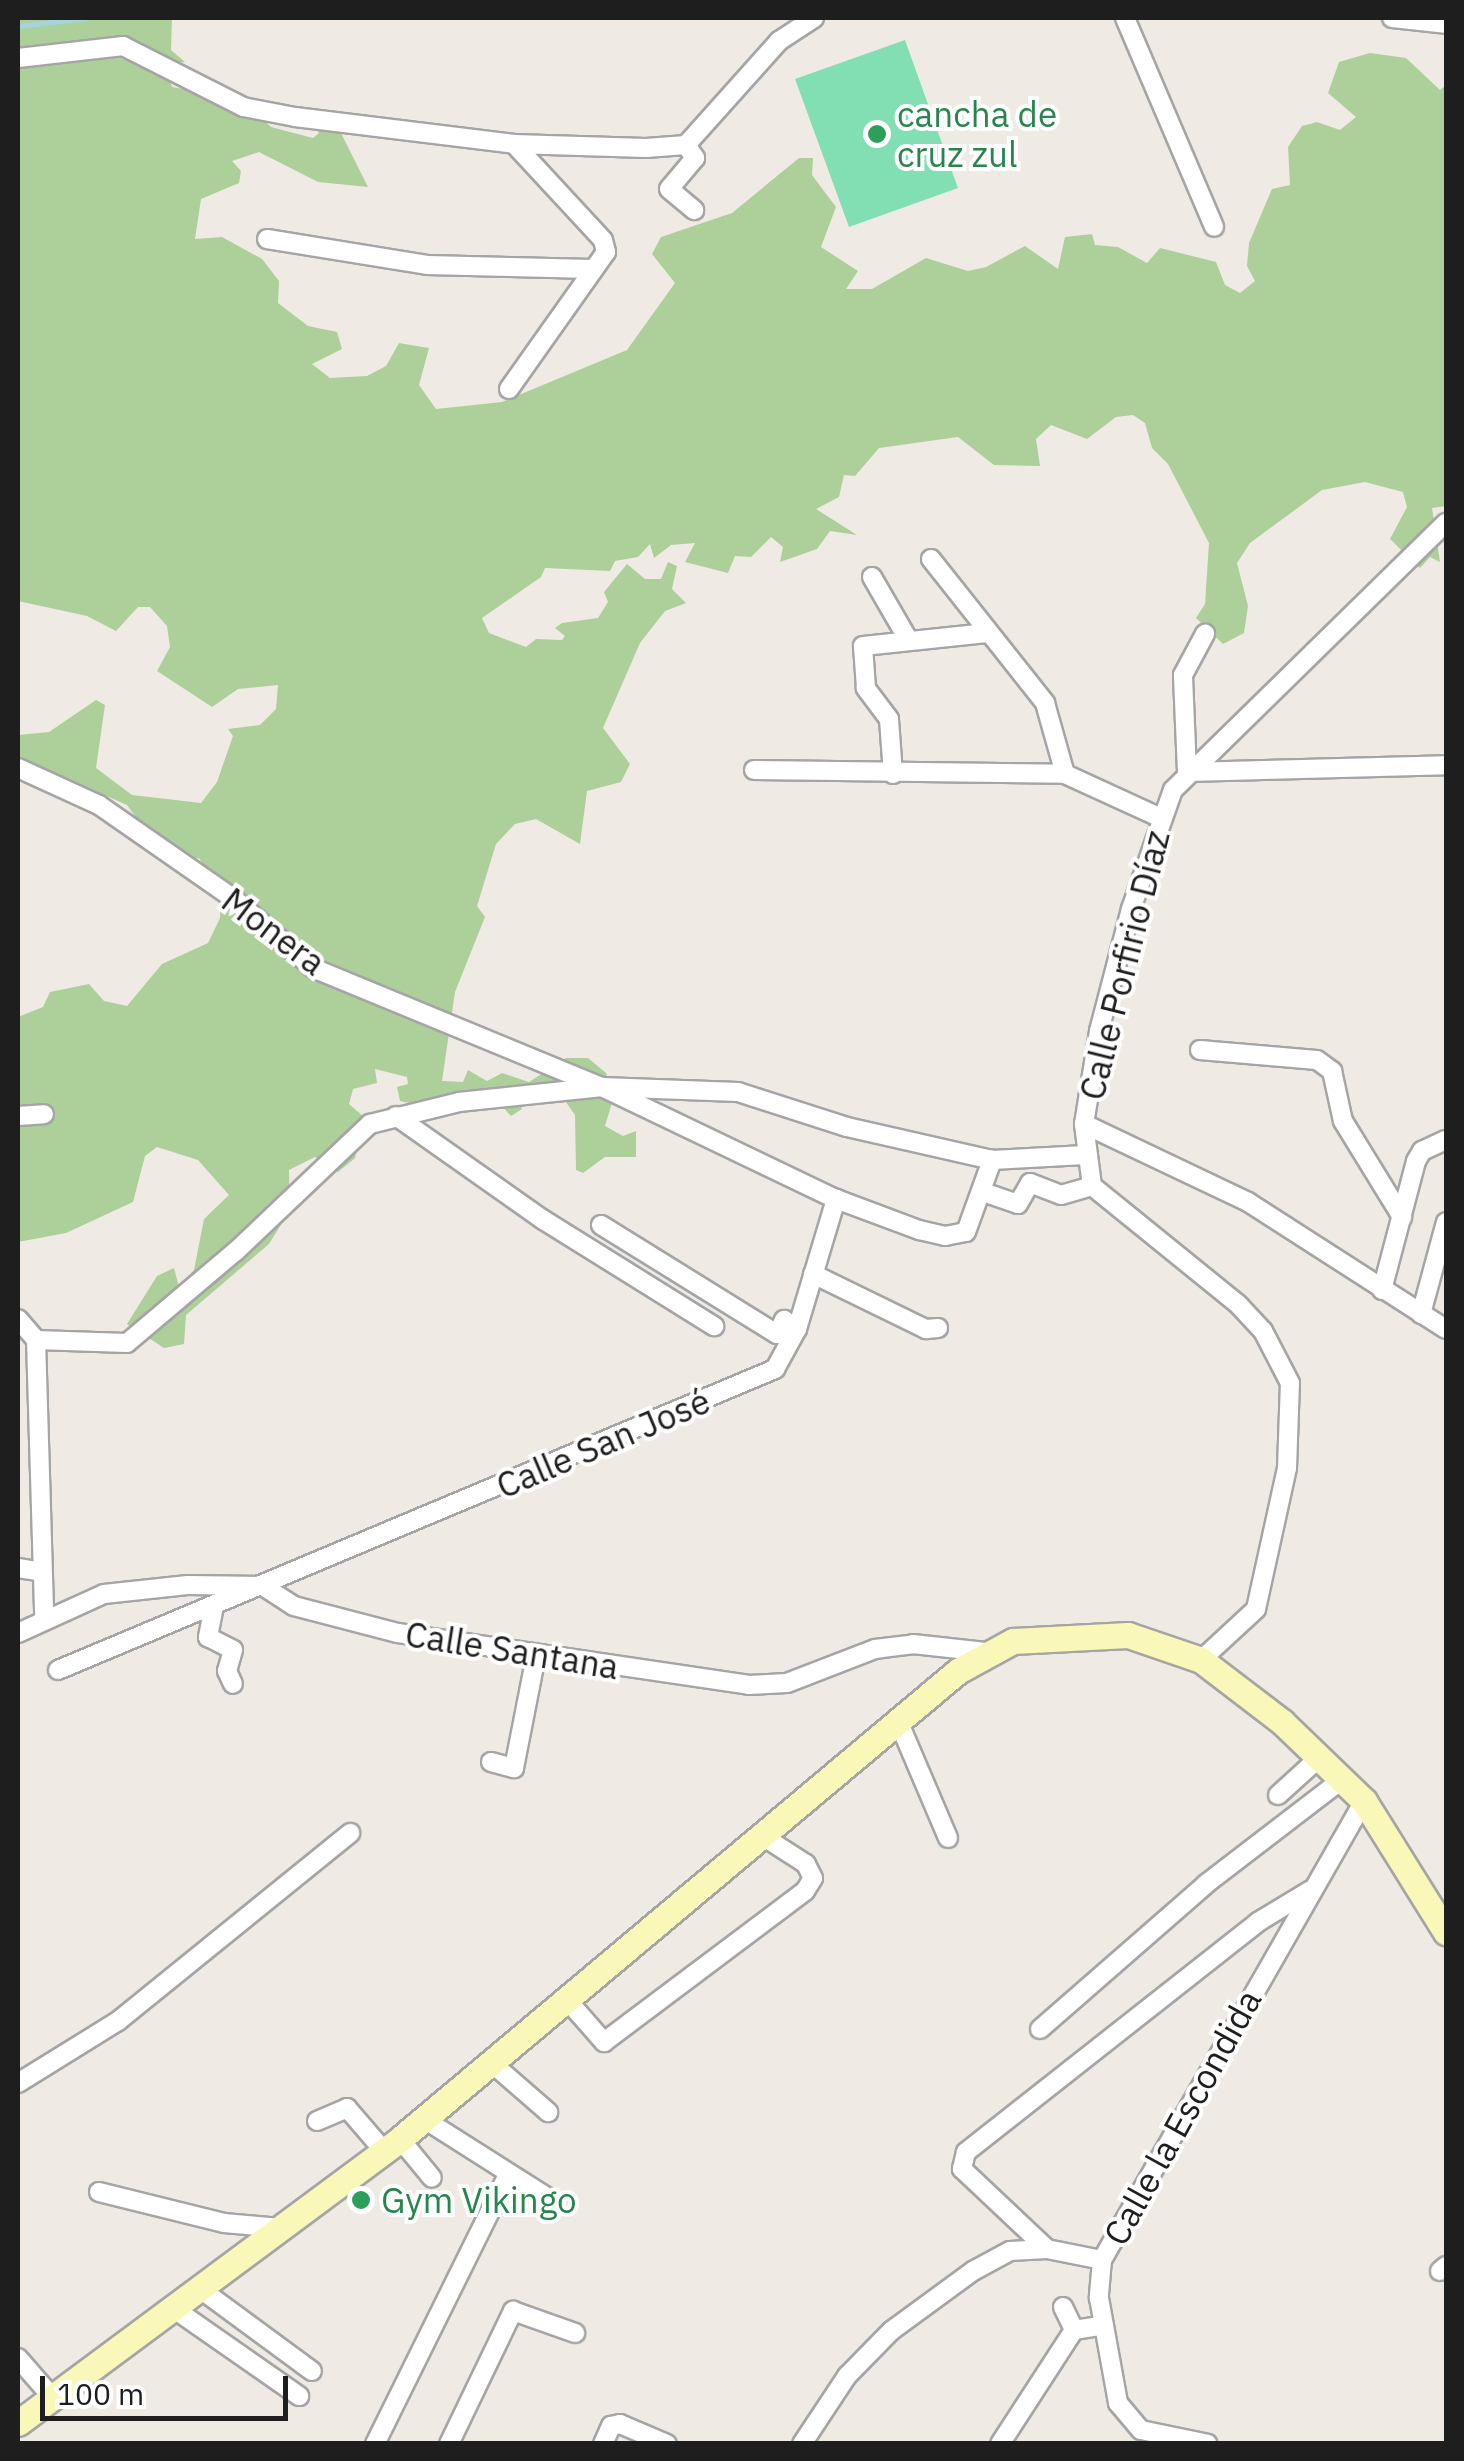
<!DOCTYPE html>
<meta charset="utf-8">
<style>
body{margin:0}
#map{position:relative;width:1464px;height:2461px;overflow:hidden;background:#efebe4;font-family:"IBM Plex Sans",sans-serif}
div>[style]{position:absolute}
[style*='--x']{left:calc(var(--x)*1px);top:calc(var(--y)*1px);width:calc(var(--w)*1px);rotate:calc(var(--a)*1deg)}
.forest>*{inset:0;background:#adcf99}
.pitch>*{inset:0;background:#82dfb4}
.stream>*{height:5px;margin:-2.5px;padding:0 2.5px;transform-origin:2.5px;border-radius:2.5px;background:#a4d5dd}
.roads{filter:drop-shadow(2px 0 #a5a5a5) drop-shadow(-2px 0 #a5a5a5) drop-shadow(0 2px #a5a5a5) drop-shadow(0 -2px #a5a5a5)}
.street>*{height:18px;margin:-9px;padding:0 9px;transform-origin:9px;border-radius:9px;background:#fff}
.secondary>*{height:25px;margin:-12.5px;padding:0 12.5px;transform-origin:12.5px;border-radius:12.5px;background:#faf8b8}
.dots>*{width:28px;height:28px;translate:-50% -50%;box-sizing:border-box;border:5px solid #fff;border-radius:50%}
span{translate:-50% -50%;white-space:nowrap;text-align:center;line-height:1.15;-webkit-text-stroke:8px #fff;paint-order:stroke}
.leisure-label{font-size:35px;color:#27864d}
.left{translate:0 -50%;text-align:left}
.street-label{font-size:35px;color:#1e1e1e}
.frame{position:absolute;inset:0;border:20px solid #1e1e1e;pointer-events:none}
.scale{position:absolute;left:40px;top:2376px;width:248px;height:45px;box-sizing:border-box;border:5px solid #1e1e1e;border-top:0;padding-left:12px;font-size:30px;line-height:35px;white-space:nowrap;color:#1e1e1e;-webkit-text-stroke:8px #fff;paint-order:stroke}
</style>
<div id="map">
<div class="forest">
<div style="clip-path:polygon(18px 18px,172px 18px,171px 50px,185px 62px,164px 64px,172px 87px,240px 98px,271px 127px,313px 138px,319px 133px,310px 121px,337px 125px,368px 187px,318px 182px,259px 152px,232px 161px,241px 171px,239px 183px,201px 199px,195px 239px,222px 237px,262px 259px,279px 281px,278px 303px,308px 326px,337px 332px,342px 349px,312px 364px,330px 378px,367px 376px,386px 366px,399px 343px,429px 348px,419px 385px,436px 409px,502px 402px,627px 350px,675px 283px,652px 254px,661px 237px,732px 213px,799px 158px,813px 158px,812px 175px,836px 207px,821px 247px,858px 271px,846px 289px,872px 289px,926px 258px,968px 271px,986px 267px,1025px 246px,1058px 269px,1065px 237px,1092px 234px,1095px 245px,1118px 247px,1147px 263px,1160px 248px,1216px 262px,1225px 285px,1240px 293px,1255px 281px,1247px 266px,1249px 243px,1272px 189px,1290px 185px,1288px 147px,1302px 126px,1317px 122px,1340px 130px,1356px 117px,1328px 93px,1339px 62px,1370px 53px,1406px 58px,1440px 90px,1446px 85px,1446px 506px,1432px 508px,1440px 562px,1430px 557px,1420px 568px,1390px 539px,1407px 507px,1403px 492px,1365px 482px,1322px 490px,1250px 543px,1237px 563px,1248px 606px,1244px 633px,1223px 644px,1196px 618px,1205px 604px,1209px 543px,1168px 464px,1152px 448px,1145px 423px,1133px 415px,1116px 417px,1087px 439px,1051px 425px,1036px 439px,1040px 466px,994px 465px,958px 437px,879px 448px,855px 476px,844px 475px,839px 497px,816px 509px,857px 535px,830px 531px,817px 549px,780px 562px,783px 547px,771px 537px,751px 557px,735px 556px,728px 573px,685px 562px,695px 543px,671px 545px,654px 558px,650px 544px,638px 557px,615px 561px,610px 571px,545px 568px,541px 577px,482px 618px,489px 633px,526px 647px,536px 639px,562px 640px,565px 636px,555px 628px,562px 623px,598px 618px,608px 602px,604px 592px,627px 564px,645px 579px,661px 579px,668px 562px,677px 566px,672px 589px,686px 603px,665px 611px,640px 643px,603px 728px,630px 764px,621px 782px,587px 791px,580px 844px,536px 819px,515px 824px,496px 844px,477px 906px,485px 917px,455px 992px,442px 1081px,463px 1082px,468px 1070px,487px 1081px,502px 1073px,529px 1082px,566px 1058px,588px 1058px,606px 1073px,614px 1096px,605px 1126px,623px 1136px,636px 1131px,636px 1157px,605px 1157px,583px 1173px,576px 1170px,575px 1115px,561px 1095px,519px 1102px,522px 1109px,511px 1116px,500px 1104px,451px 1112px,400px 1101px,397px 1087px,408px 1084px,407px 1077px,375px 1069px,377px 1083px,353px 1089px,349px 1104px,364px 1117px,355px 1158px,338px 1172px,315px 1157px,289px 1170px,290px 1210px,269px 1244px,186px 1315px,184px 1344px,164px 1348px,127px 1324px,157px 1276px,174px 1268px,179px 1287px,194px 1270px,204px 1219px,229px 1195px,198px 1160px,157px 1147px,145px 1156px,133px 1202px,66px 1233px,18px 1242px,18px 1017px,43px 1007px,50px 992px,89px 984px,104px 1001px,127px 1006px,162px 964px,208px 943px,220px 918px,221px 892px,199px 858px,171px 866px,127px 805px,71px 780px,18px 782px,18px 735px,49px 732px,96px 700px,105px 705px,96px 768px,132px 795px,201px 803px,217px 782px,233px 736px,228px 729px,260px 725px,276px 709px,278px 685px,238px 689px,212px 707px,157px 671px,170px 647px,167px 626px,150px 607px,138px 607px,116px 631px,87px 616px,18px 601px)"></div>
</div>
<div class="pitch">
<div style="clip-path:polygon(905px 40px,958px 188px,849px 227px,795px 79px)"></div>
</div>
<div class="stream">
<div style="--x:18;--y:26;--w:69;--a:-6.6"></div>
</div>
<div class="roads">
<div class="street">
<div style="--x:1125;--y:18;--w:227;--a:66.9"></div>
<div style="--x:1392;--y:18;--w:54;--a:6.3"></div>
<div style="--x:18;--y:58;--w:106;--a:-6.5"></div>
<div style="--x:123;--y:46;--w:135;--a:26.9"></div>
<div style="--x:243;--y:107;--w:53;--a:10.9"></div>
<div style="--x:295;--y:117;--w:221;--a:7"></div>
<div style="--x:514;--y:144;--w:132;--a:1.7"></div>
<div style="--x:646;--y:148;--w:40;--a:-4.3"></div>
<div style="--x:686;--y:145;--w:140;--a:-48.2"></div>
<div style="--x:779;--y:41;--w:42;--a:-33.3"></div>
<div style="--x:686;--y:145;--w:16;--a:55"></div>
<div style="--x:695;--y:158;--w:40;--a:130"></div>
<div style="--x:669;--y:189;--w:33;--a:40"></div>
<div style="--x:267;--y:239;--w:162;--a:9.2"></div>
<div style="--x:427;--y:265;--w:165;--a:1.4"></div>
<div style="--x:509;--y:389;--w:168;--a:-54.7"></div>
<div style="--x:606;--y:252;--w:12;--a:-104"></div>
<div style="--x:603;--y:240;--w:131;--a:-132.8"></div>
<div style="--x:931;--y:559;--w:184;--a:51.6"></div>
<div style="--x:1045;--y:703;--w:74;--a:74.3"></div>
<div style="--x:872;--y:577;--w:74;--a:60"></div>
<div style="--x:18;--y:768;--w:89;--a:24.6"></div>
<div style="--x:99;--y:805;--w:165;--a:34.8"></div>
<div style="--x:234;--y:899;--w:105;--a:41.1"></div>
<div style="--x:313;--y:968;--w:313;--a:22.4"></div>
<div style="--x:602;--y:1087;--w:259;--a:25.6"></div>
<div style="--x:836;--y:1199;--w:89;--a:20.5"></div>
<div style="--x:919;--y:1230;--w:27;--a:13"></div>
<div style="--x:945;--y:1236;--w:21;--a:-11"></div>
<div style="--x:966;--y:1232;--w:77;--a:-70.1"></div>
<div style="--x:754;--y:770;--w:311;--a:0.7"></div>
<div style="--x:1065;--y:774;--w:106;--a:24.6"></div>
<div style="--x:1187;--y:772;--w:259;--a:-1.5"></div>
<div style="--x:1187;--y:772;--w:97;--a:-92.4"></div>
<div style="--x:1183;--y:675;--w:47;--a:-61.8"></div>
<div style="--x:893;--y:774;--w:55;--a:-94.2"></div>
<div style="--x:889;--y:719;--w:39;--a:-127"></div>
<div style="--x:866;--y:688;--w:42;--a:-94.1"></div>
<div style="--x:863;--y:646;--w:125;--a:-6"></div>
<div style="--x:1200;--y:1050;--w:117;--a:4.9"></div>
<div style="--x:1317;--y:1060;--w:19;--a:36"></div>
<div style="--x:1332;--y:1071;--w:51;--a:77.6"></div>
<div style="--x:1343;--y:1121;--w:113;--a:58.4"></div>
<div style="--x:18;--y:1116;--w:26;--a:-4"></div>
<div style="--x:396;--y:1116;--w:179;--a:35.2"></div>
<div style="--x:542;--y:1219;--w:203;--a:31.9"></div>
<div style="--x:1084;--y:1124;--w:182;--a:25.4"></div>
<div style="--x:1248;--y:1202;--w:235;--a:32.7"></div>
<div style="--x:983;--y:1192;--w:37;--a:19"></div>
<div style="--x:1018;--y:1204;--w:24;--a:-60"></div>
<div style="--x:1030;--y:1183;--w:33;--a:21"></div>
<div style="--x:1061;--y:1195;--w:32;--a:-16"></div>
<div style="--x:601;--y:1225;--w:207;--a:31.8"></div>
<div style="--x:777;--y:1334;--w:16;--a:-63"></div>
<div style="--x:784;--y:1320;--w:16;--a:35"></div>
<div style="--x:813;--y:1274;--w:126;--a:26"></div>
<div style="--x:926;--y:1329;--w:12;--a:-5"></div>
<div style="--x:1382;--y:1290;--w:133;--a:-75.2"></div>
<div style="--x:1416;--y:1161;--w:12;--a:-59"></div>
<div style="--x:1422;--y:1151;--w:26;--a:-25"></div>
<div style="--x:1421;--y:1314;--w:95;--a:-74.8"></div>
<div style="--x:18;--y:1319;--w:28;--a:49"></div>
<div style="--x:36;--y:1340;--w:277;--a:88.3"></div>
<div style="--x:36;--y:1340;--w:91;--a:1.9"></div>
<div style="--x:127;--y:1343;--w:143;--a:-40.2"></div>
<div style="--x:236;--y:1251;--w:185;--a:-43.5"></div>
<div style="--x:370;--y:1124;--w:92;--a:-13.9"></div>
<div style="--x:459;--y:1102;--w:144;--a:-6"></div>
<div style="--x:602;--y:1087;--w:136;--a:2.1"></div>
<div style="--x:738;--y:1092;--w:114;--a:17.8"></div>
<div style="--x:847;--y:1127;--w:149;--a:12.8"></div>
<div style="--x:992;--y:1160;--w:93;--a:-3.1"></div>
<div style="--x:18;--y:1568;--w:20;--a:9"></div>
<div style="--x:214;--y:1606;--w:32;--a:101"></div>
<div style="--x:208;--y:1637;--w:28;--a:27"></div>
<div style="--x:233;--y:1650;--w:22;--a:106"></div>
<div style="--x:227;--y:1671;--w:14;--a:65"></div>
<div style="--x:18;--y:1633;--w:94;--a:-24.4"></div>
<div style="--x:104;--y:1594;--w:84;--a:-6.1"></div>
<div style="--x:188;--y:1585;--w:75;--a:0.8"></div>
<div style="--x:263;--y:1586;--w:37;--a:33"></div>
<div style="--x:294;--y:1606;--w:107;--a:14.6"></div>
<div style="--x:398;--y:1633;--w:355;--a:8.4"></div>
<div style="--x:749;--y:1685;--w:38;--a:-3"></div>
<div style="--x:787;--y:1683;--w:94;--a:-21.1"></div>
<div style="--x:875;--y:1649;--w:38;--a:-7"></div>
<div style="--x:913;--y:1644;--w:73;--a:6.3"></div>
<div style="--x:1201;--y:1660;--w:75;--a:-42.8"></div>
<div style="--x:1256;--y:1609;--w:144;--a:-77.6"></div>
<div style="--x:1287;--y:1468;--w:85;--a:-88"></div>
<div style="--x:1290;--y:1383;--w:59;--a:-117.4"></div>
<div style="--x:1263;--y:1331;--w:35;--a:-133"></div>
<div style="--x:1239;--y:1305;--w:189;--a:-141"></div>
<div style="--x:1092;--y:1186;--w:63;--a:-97.4"></div>
<div style="--x:1084;--y:1124;--w:94;--a:-80.8"></div>
<div style="--x:1099;--y:1031;--w:126;--a:-75.3"></div>
<div style="--x:1131;--y:909;--w:126;--a:-70.6"></div>
<div style="--x:1173;--y:790;--w:382;--a:-44.4"></div>
<div style="--x:58;--y:1670;--w:778;--a:-22.77"></div>
<div style="--x:775;--y:1369;--w:46;--a:-61.2"></div>
<div style="--x:797;--y:1329;--w:136;--a:-73.3"></div>
<div style="--x:899;--y:1723;--w:125;--a:66.9"></div>
<div style="--x:491;--y:1762;--w:24;--a:15"></div>
<div style="--x:514;--y:1768;--w:114;--a:-78.9"></div>
<div style="--x:1278;--y:1795;--w:58;--a:-42.2"></div>
<div style="--x:568;--y:2001;--w:55;--a:48.7"></div>
<div style="--x:604;--y:2042;--w:251;--a:-36.9"></div>
<div style="--x:805;--y:1891;--w:15;--a:-58"></div>
<div style="--x:813;--y:1878;--w:16;--a:-117"></div>
<div style="--x:806;--y:1864;--w:50;--a:-147.3"></div>
<div style="--x:1040;--y:2029;--w:220;--a:-41.1"></div>
<div style="--x:1206;--y:1884;--w:173;--a:-37.5"></div>
<div style="--x:494;--y:2065;--w:72;--a:41"></div>
<div style="--x:18;--y:2083;--w:118;--a:-31.8"></div>
<div style="--x:118;--y:2021;--w:299;--a:-39"></div>
<div style="--x:424;--y:2119;--w:153;--a:32.4"></div>
<div style="--x:317;--y:2121;--w:33;--a:-23"></div>
<div style="--x:347;--y:2108;--w:57;--a:49.3"></div>
<div style="--x:400;--y:2139;--w:50;--a:50.6"></div>
<div style="--x:99;--y:2192;--w:129;--a:13.9"></div>
<div style="--x:224;--y:2223;--w:57;--a:5"></div>
<div style="--x:1047;--y:2249;--w:117;--a:-136.7"></div>
<div style="--x:962;--y:2169;--w:17;--a:-77"></div>
<div style="--x:966;--y:2152;--w:372;--a:-38.2"></div>
<div style="--x:1258;--y:1922;--w:60;--a:-31.3"></div>
<div style="--x:1102;--y:2260;--w:529;--a:-60.28"></div>
<div style="--x:1102;--y:2260;--w:38;--a:95"></div>
<div style="--x:1099;--y:2298;--w:107;--a:79.7"></div>
<div style="--x:1118;--y:2403;--w:35;--a:50"></div>
<div style="--x:1141;--y:2430;--w:68;--a:11.8"></div>
<div style="--x:1440;--y:2271;--w:8;--a:-40"></div>
<div style="--x:199;--y:2288;--w:140;--a:36.3"></div>
<div style="--x:1063;--y:2307;--w:25;--a:64"></div>
<div style="--x:173;--y:2308;--w:154;--a:34.9"></div>
<div style="--x:18;--y:2358;--w:52;--a:48.9"></div>
<div style="--x:375;--y:2444;--w:300;--a:-63.7"></div>
<div style="--x:449;--y:2444;--w:148;--a:-64.3"></div>
<div style="--x:513;--y:2311;--w:66;--a:19.5"></div>
<div style="--x:603;--y:2444;--w:20;--a:-66"></div>
<div style="--x:611;--y:2426;--w:9;--a:-13"></div>
<div style="--x:620;--y:2424;--w:51;--a:23.1"></div>
<div style="--x:802;--y:2444;--w:82;--a:-56.5"></div>
<div style="--x:847;--y:2376;--w:63;--a:-45.6"></div>
<div style="--x:891;--y:2331;--w:102;--a:-36.2"></div>
<div style="--x:973;--y:2271;--w:42;--a:-28.4"></div>
<div style="--x:1010;--y:2251;--w:37;--a:-3"></div>
<div style="--x:1047;--y:2249;--w:56;--a:11.3"></div>
<div style="--x:1000;--y:2444;--w:136;--a:-57"></div>
<div style="--x:1074;--y:2330;--w:30;--a:-9"></div>
</div>
<div class="secondary">
<div style="--x:18;--y:2423;--w:476;--a:-36.6"></div>
<div style="--x:400;--y:2139;--w:728;--a:-39.99"></div>
<div style="--x:958;--y:1671;--w:63;--a:-28.6"></div>
<div style="--x:1013;--y:1641;--w:115;--a:-3"></div>
<div style="--x:1128;--y:1635;--w:77;--a:18.9"></div>
<div style="--x:1201;--y:1660;--w:102;--a:37.4"></div>
<div style="--x:1282;--y:1722;--w:114;--a:43.9"></div>
<div style="--x:1364;--y:1801;--w:155;--a:58"></div>
</div>
</div>
<div class="dots">
<div style="left:877px;top:134px;background:#2e9e5b"></div>
<div style="left:361px;top:2200px;background:#2e9e5b"></div>
</div>
<div class="leisure-label">
<span class="left" style="left:897px;top:134px">cancha de<br>cruz zul</span>
<span class="left" style="left:381px;top:2200px">Gym Vikingo</span>
</div>
<div class="street-label">
<span style="left:274px;top:931px;rotate:37deg">Monera</span>
<span style="left:1124px;top:965px;rotate:-76deg">Calle Porfirio Díaz</span>
<span style="left:603px;top:1443px;rotate:-23deg">Calle San José</span>
<span style="left:512px;top:1650px;rotate:9deg">Calle Santana</span>
<span style="left:1182px;top:2117px;rotate:-61deg">Calle la Escondida</span>
</div>
<div class="frame"></div>
<div class="scale">100 m</div>
</div>
